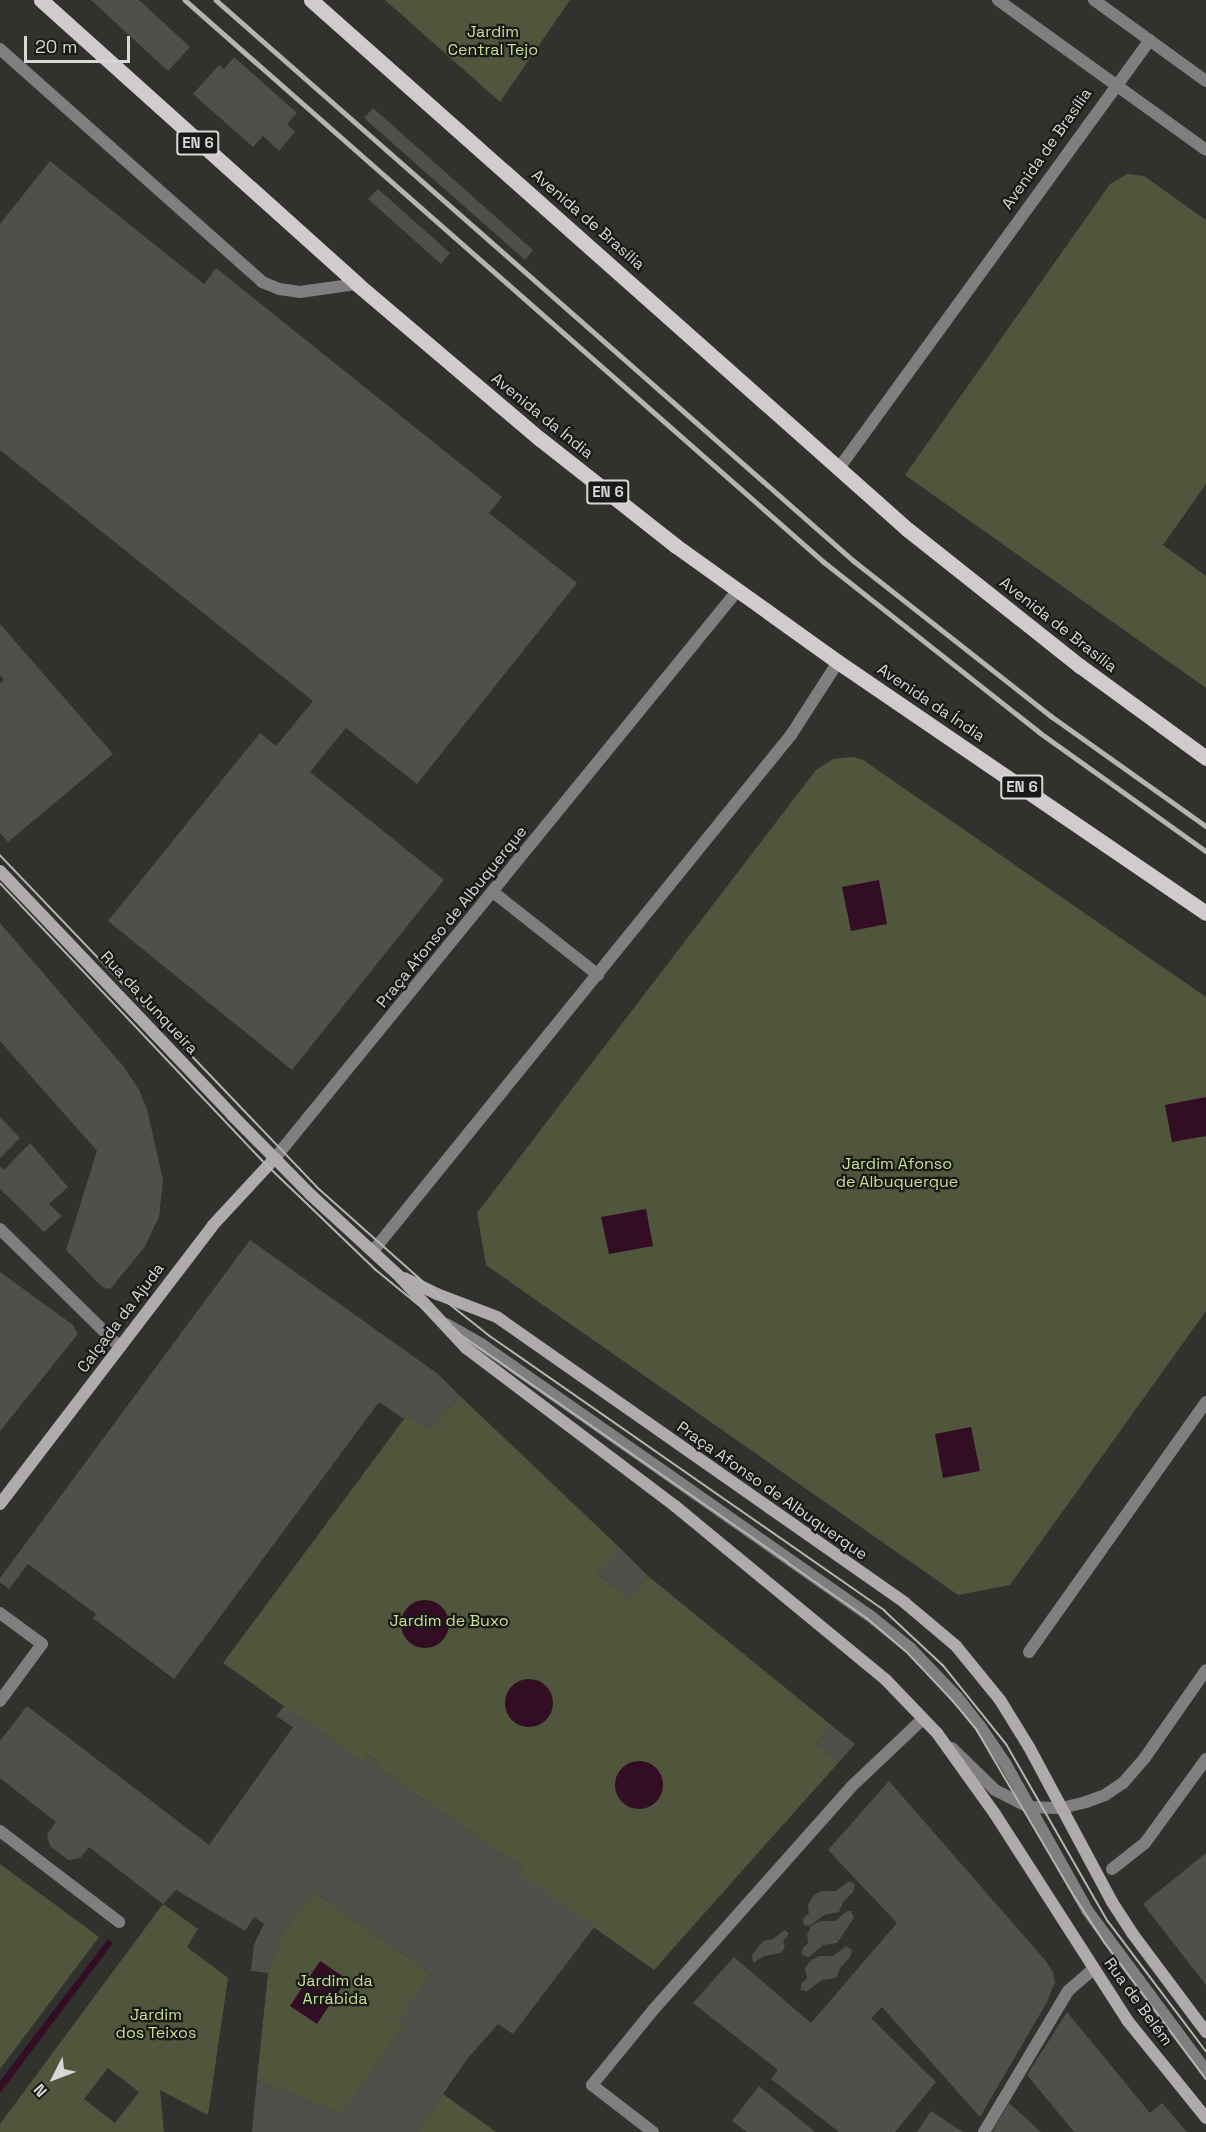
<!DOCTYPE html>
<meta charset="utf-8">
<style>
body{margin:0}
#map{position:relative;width:1206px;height:2132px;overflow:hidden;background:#31322d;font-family:"Space Grotesk",sans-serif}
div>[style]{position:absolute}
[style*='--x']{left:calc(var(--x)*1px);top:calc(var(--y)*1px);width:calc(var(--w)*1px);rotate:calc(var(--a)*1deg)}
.green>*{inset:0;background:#4f563c}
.water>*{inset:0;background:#330d23}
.round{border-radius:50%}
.building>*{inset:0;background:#4e504a}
.lane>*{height:12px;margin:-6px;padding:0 6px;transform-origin:6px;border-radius:6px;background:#817e80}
.street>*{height:12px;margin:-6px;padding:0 6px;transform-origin:6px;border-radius:6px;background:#817e80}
.secondary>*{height:12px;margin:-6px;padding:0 6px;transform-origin:6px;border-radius:6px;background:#afaaac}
.primary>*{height:15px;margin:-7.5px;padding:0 7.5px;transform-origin:7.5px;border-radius:7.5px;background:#d2cbce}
.tram>*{height:1.5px;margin:-0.75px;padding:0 0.75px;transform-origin:0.75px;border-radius:0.75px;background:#b4b5b2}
.rail>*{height:4.5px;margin:-2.25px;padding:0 2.25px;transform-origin:2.25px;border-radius:2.25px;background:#b4b5b2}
span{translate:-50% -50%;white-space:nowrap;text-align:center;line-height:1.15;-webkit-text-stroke:4.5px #191a17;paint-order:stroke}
.shield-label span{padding:2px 4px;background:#191a17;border:2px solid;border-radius:4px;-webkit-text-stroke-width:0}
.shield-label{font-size:15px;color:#d7d8d5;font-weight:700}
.park-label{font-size:16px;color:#cbdf95}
.street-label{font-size:16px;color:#d7d8d5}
.north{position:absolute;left:24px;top:2048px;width:60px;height:60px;-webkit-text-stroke:4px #191a17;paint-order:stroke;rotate:228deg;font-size:16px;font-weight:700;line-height:24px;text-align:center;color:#d7d8d5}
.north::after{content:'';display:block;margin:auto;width:21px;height:27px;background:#d7d8d5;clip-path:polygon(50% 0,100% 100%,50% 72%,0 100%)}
.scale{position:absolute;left:24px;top:36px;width:106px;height:27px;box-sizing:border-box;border:3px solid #d7d8d5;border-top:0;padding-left:8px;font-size:18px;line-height:21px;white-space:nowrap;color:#d7d8d5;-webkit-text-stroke:4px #191a17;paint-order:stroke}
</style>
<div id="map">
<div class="green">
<div style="clip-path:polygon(385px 0,570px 0,500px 102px)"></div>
<div style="clip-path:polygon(1127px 174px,1144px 176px,1206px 220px,1206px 484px,1163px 545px,1206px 576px,1206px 688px,905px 475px,1110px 184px)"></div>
<div style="clip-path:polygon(853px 757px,863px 760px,1206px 997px,1206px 1311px,1010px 1585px,958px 1595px,486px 1265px,477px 1213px,816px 770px,833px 759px)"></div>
<div style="clip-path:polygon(460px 1396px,620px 1548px,598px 1574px,630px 1599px,648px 1576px,831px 1725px,816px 1743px,839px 1762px,654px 1970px,517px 1873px,523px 1864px,516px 1859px,513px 1862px,374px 1765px,377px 1761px,368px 1755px,363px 1762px,223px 1663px,407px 1415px,429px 1429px)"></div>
<div style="clip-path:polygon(0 1864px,99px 1937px,0 2069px)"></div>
<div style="clip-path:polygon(314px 1892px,432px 1974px,398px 2020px,405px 2024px,342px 2114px,257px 2080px,268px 1973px,283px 1932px)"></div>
<div style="clip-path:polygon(evenodd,163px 1904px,198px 1929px,187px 1947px,228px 1978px,208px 2115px,160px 2090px,164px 2132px,0 2132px,0 2124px,163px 1904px,108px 2068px,139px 2092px,115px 2123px,84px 2099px,108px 2068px)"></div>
<div style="clip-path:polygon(443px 2094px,496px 2132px,417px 2132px)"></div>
</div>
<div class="water">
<div style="clip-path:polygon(879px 880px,887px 924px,851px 931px,842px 887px)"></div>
<div style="clip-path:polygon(1206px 1097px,1206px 1136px,1172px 1142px,1165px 1105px)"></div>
<div style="clip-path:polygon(646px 1209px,653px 1246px,609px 1254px,601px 1217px)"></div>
<div style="clip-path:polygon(971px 1427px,980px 1471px,943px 1478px,935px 1434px)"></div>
<div class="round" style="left:401px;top:1600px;width:48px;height:48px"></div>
<div class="round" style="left:505px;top:1679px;width:48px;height:48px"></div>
<div class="round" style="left:615px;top:1761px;width:48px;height:48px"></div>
<div style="clip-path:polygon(108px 1939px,113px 1943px,0 2093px,0 2081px)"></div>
<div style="clip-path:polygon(320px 1961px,347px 1979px,317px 2024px,290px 2006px)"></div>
</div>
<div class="building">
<div style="clip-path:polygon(91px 0,139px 0,190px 47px,168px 71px)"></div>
<div style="clip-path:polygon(234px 57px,297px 113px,287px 124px,295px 132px,279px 151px,263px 136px,253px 147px,193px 94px,219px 65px,224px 69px)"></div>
<div style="clip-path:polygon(373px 108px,533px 250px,525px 260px,364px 118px)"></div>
<div style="clip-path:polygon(50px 161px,204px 284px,216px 268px,502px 497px,489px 513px,577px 583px,417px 784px,346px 728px,310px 772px,444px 880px,292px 1070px,108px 921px,260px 733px,276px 746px,313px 701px,0 450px,0 224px)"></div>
<div style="clip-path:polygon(378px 189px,450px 253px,441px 264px,368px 199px)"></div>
<div style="clip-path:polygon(0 624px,113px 754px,8px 842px,0 833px,0 683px,4px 680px,0 675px)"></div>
<div style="clip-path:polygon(0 923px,124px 1067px,139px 1090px,147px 1109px,163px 1180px,159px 1217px,144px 1248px,110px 1289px,102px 1287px,66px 1250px,97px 1151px,0 1041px)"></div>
<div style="clip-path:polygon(0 1117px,20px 1138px,0 1158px)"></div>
<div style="clip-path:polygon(30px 1143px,68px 1187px,49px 1204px,62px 1216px,44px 1232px,0 1189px,0 1166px,4px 1170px)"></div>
<div style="clip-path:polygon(250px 1240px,438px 1374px,460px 1396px,429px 1429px,407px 1415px,404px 1419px,379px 1402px,174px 1679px,93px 1618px,96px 1614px,28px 1564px,9px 1589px,0 1582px,0 1578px)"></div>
<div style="clip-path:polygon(0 1272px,73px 1325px,78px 1334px,0 1431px)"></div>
<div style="clip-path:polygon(620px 1548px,648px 1576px,630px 1599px,597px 1573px)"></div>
<div style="clip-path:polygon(27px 1706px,209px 1845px,293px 1727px,276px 1716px,284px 1706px,363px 1762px,368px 1755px,377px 1761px,374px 1765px,513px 1862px,516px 1858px,523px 1864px,517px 1873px,595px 1926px,513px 2034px,498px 2024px,467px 2059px,417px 2132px,252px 2132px,257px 2080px,342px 2114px,405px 2024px,397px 2020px,432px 1974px,314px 1892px,283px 1932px,268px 1973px,251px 1971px,254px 1944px,264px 1924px,254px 1917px,245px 1931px,176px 1890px,163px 1904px,89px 1847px,80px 1858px,68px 1860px,50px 1846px,47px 1834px,56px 1822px,0 1778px,0 1741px)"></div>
<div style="clip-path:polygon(831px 1725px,855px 1744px,839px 1762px,816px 1743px)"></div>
<div style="clip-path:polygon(889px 1781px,1045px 1960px,1053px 1972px,1055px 1982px,1047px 2002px,980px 2117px,882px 2007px,871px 2018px,936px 2082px,895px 2132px,839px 2132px,771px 2079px,778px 2070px,693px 2003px,734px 1957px,811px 2023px,897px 1923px,828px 1850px)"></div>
<div style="clip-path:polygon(1206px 1853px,1206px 1985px,1143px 1904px)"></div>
<div style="clip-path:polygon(849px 1881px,855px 1884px,853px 1892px,843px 1902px,839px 1912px,824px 1915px,810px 1926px,804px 1925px,803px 1919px,809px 1913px,808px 1905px,813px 1896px,821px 1891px,836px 1891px)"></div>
<div style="clip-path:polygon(847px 1911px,851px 1911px,854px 1918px,837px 1943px,823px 1945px,809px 1957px,802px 1955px,802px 1949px,808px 1943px,807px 1935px,811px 1926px,820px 1921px,835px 1921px)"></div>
<div style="clip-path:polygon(785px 1930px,789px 1934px,783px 1941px,785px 1947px,781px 1953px,764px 1956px,753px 1963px,752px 1955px,763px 1941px,773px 1939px)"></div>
<div style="clip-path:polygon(846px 1946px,852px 1950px,850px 1957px,841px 1967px,836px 1978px,822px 1980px,807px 1991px,801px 1990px,801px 1984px,807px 1978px,805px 1969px,810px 1961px,819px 1956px,833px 1956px)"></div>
<div style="clip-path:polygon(1067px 2012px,1150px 2113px,1162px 2103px,1187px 2132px,1074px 2132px,1027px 2075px)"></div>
<div style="clip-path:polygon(759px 2086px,815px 2132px,747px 2132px,732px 2121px)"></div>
<div style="clip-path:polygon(1009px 2103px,1041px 2132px,992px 2132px)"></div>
<div style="clip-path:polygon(931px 2111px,963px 2132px,917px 2132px)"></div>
</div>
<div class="lane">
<div style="--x:998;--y:0;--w:256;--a:35.8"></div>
<div style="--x:1094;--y:0;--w:138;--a:35.9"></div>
<div style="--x:0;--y:49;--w:351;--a:41.6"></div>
<div style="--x:262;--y:282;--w:18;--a:22"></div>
<div style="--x:279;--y:289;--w:21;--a:8"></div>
<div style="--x:300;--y:292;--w:58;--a:-8"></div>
<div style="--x:839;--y:468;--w:529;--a:-54"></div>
<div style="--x:446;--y:1324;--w:40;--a:29.7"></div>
<div style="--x:481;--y:1344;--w:222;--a:34.9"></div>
<div style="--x:663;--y:1471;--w:251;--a:35"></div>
<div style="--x:869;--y:1615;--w:53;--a:38.8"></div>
<div style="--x:910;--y:1648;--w:68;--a:46.2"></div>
<div style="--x:957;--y:1697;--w:37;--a:52"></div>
<div style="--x:980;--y:1726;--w:45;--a:56"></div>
<div style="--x:1005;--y:1763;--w:168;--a:60.8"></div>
<div style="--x:1087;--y:1910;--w:200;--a:53.5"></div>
<div style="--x:0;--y:1613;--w:52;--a:36.4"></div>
<div style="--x:42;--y:1644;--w:71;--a:126.4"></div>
<div style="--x:1029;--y:1652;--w:306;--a:-54.7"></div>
<div style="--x:952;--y:1748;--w:60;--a:44.3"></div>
<div style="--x:995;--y:1790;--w:38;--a:27"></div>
<div style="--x:1029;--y:1807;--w:33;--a:2"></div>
<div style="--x:1062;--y:1808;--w:25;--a:-14"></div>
<div style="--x:1086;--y:1802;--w:20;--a:-20"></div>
<div style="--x:1105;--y:1795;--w:22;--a:-34"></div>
<div style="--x:1123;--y:1783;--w:32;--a:-49"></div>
<div style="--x:1144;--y:1759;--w:108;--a:-55.1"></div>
<div style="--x:0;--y:1831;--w:150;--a:37.4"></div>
<div style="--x:653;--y:2132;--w:77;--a:-142.4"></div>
<div style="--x:592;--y:2085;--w:98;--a:-50.8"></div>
<div style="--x:654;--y:2009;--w:297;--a:-48.4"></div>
<div style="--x:851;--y:1787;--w:99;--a:-43.4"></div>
</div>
<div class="street">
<div style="--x:493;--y:892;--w:134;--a:38.3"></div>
<div style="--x:275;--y:1158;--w:733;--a:-50.82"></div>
<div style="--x:0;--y:1229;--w:168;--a:44.5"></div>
<div style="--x:373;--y:1251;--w:664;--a:-50.99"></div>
<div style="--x:791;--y:735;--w:87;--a:-57.2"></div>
<div style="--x:1112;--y:1869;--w:42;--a:-38.2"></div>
<div style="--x:1145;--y:1843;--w:104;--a:-54"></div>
<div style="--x:984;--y:2132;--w:164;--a:-59.2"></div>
<div style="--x:1068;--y:1991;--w:33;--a:-41"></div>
</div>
<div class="secondary">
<div style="--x:0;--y:871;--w:337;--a:46.4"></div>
<div style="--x:232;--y:1115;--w:112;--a:45.4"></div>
<div style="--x:311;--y:1195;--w:117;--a:42.6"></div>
<div style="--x:397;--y:1274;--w:101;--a:47"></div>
<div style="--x:466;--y:1348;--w:262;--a:37.1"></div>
<div style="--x:675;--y:1506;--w:273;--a:39.5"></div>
<div style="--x:886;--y:1680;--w:74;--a:46.1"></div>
<div style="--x:937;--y:1733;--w:100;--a:54.4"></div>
<div style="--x:995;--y:1814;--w:245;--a:57.3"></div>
<div style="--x:1127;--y:2020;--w:126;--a:51.1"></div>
<div style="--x:404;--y:1278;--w:37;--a:26"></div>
<div style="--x:437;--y:1294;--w:64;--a:21"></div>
<div style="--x:497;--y:1317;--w:498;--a:35"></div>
<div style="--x:905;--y:1603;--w:67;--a:40.1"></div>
<div style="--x:956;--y:1646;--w:70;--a:50.8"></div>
<div style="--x:1000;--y:1700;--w:55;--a:58.3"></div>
<div style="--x:1029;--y:1747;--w:176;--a:61.8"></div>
<div style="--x:1112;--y:1902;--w:37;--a:57"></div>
<div style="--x:1132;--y:1933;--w:124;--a:53.2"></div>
<div style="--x:0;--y:1504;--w:351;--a:-52.6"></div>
<div style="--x:213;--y:1225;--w:91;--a:-47.2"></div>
</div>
<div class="primary">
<div style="--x:41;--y:0;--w:425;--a:41.9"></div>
<div style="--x:357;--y:284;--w:240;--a:40.3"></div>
<div style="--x:540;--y:439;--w:173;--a:38.2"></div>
<div style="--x:676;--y:546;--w:199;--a:35.6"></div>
<div style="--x:838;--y:662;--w:445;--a:34.3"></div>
<div style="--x:311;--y:0;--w:797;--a:41.59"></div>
<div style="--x:907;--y:529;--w:221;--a:38.4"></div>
<div style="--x:1080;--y:666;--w:156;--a:36.1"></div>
</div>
<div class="tram">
<div style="--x:0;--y:855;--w:459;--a:46.3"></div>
<div style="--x:317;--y:1187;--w:161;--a:41.7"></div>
<div style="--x:437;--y:1294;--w:68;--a:38.4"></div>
<div style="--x:490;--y:1336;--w:481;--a:34.8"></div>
<div style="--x:885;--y:1611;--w:79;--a:43"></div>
<div style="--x:943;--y:1665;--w:102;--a:51.3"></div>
<div style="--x:1007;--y:1745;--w:203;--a:60.2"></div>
<div style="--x:1108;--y:1921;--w:163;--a:53"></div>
<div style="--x:0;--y:883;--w:390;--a:46.6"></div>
<div style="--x:268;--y:1166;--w:149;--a:43.9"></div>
<div style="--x:375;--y:1269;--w:65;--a:39.4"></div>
<div style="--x:425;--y:1310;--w:441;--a:34.8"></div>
<div style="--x:787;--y:1562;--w:98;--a:35"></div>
<div style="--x:867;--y:1618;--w:52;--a:40.4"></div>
<div style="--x:907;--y:1652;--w:67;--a:46.8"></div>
<div style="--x:953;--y:1701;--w:38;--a:50"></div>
<div style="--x:977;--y:1730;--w:194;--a:59.6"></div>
<div style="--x:1075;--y:1897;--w:55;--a:56.9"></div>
<div style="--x:1105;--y:1943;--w:169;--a:53.4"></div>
</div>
<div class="rail">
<div style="--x:185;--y:0;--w:851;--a:41.33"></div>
<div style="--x:824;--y:562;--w:274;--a:38.3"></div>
<div style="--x:1039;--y:732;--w:205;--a:35.5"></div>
<div style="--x:216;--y:0;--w:850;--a:41.33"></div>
<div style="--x:854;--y:561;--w:251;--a:38.2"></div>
<div style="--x:1051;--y:716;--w:190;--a:35.4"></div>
</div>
<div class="shield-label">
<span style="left:198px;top:143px">EN 6</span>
<span style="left:608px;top:492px">EN 6</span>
<span style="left:1022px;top:787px">EN 6</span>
</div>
<div class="park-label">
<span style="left:493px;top:41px">Jardim<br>Central Tejo</span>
<span style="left:897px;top:1173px">Jardim Afonso<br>de Albuquerque</span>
<span style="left:449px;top:1621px">Jardim de Buxo</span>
<span style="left:335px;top:1990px">Jardim da<br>Arrábida</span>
<span style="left:156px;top:2024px">Jardim<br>dos Teixos</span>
</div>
<div class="street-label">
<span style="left:1047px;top:149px;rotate:-55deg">Avenida de Brasília</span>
<span style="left:588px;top:220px;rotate:41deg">Avenida de Brasília</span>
<span style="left:542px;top:416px;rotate:39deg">Avenida da Índia</span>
<span style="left:1058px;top:625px;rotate:38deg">Avenida de Brasília</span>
<span style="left:931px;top:703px;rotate:34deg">Avenida da Índia</span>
<span style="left:452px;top:917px;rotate:-51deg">Praça Afonso de Albuquerque</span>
<span style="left:149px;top:1003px;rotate:47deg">Rua da Junqueira</span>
<span style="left:121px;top:1318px;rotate:-53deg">Calçada da Ajuda</span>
<span style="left:772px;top:1491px;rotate:35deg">Praça Afonso de Albuquerque</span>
<span style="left:1138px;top:2002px;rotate:54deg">Rua de Belém</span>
</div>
<div class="north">N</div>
<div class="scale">20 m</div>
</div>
